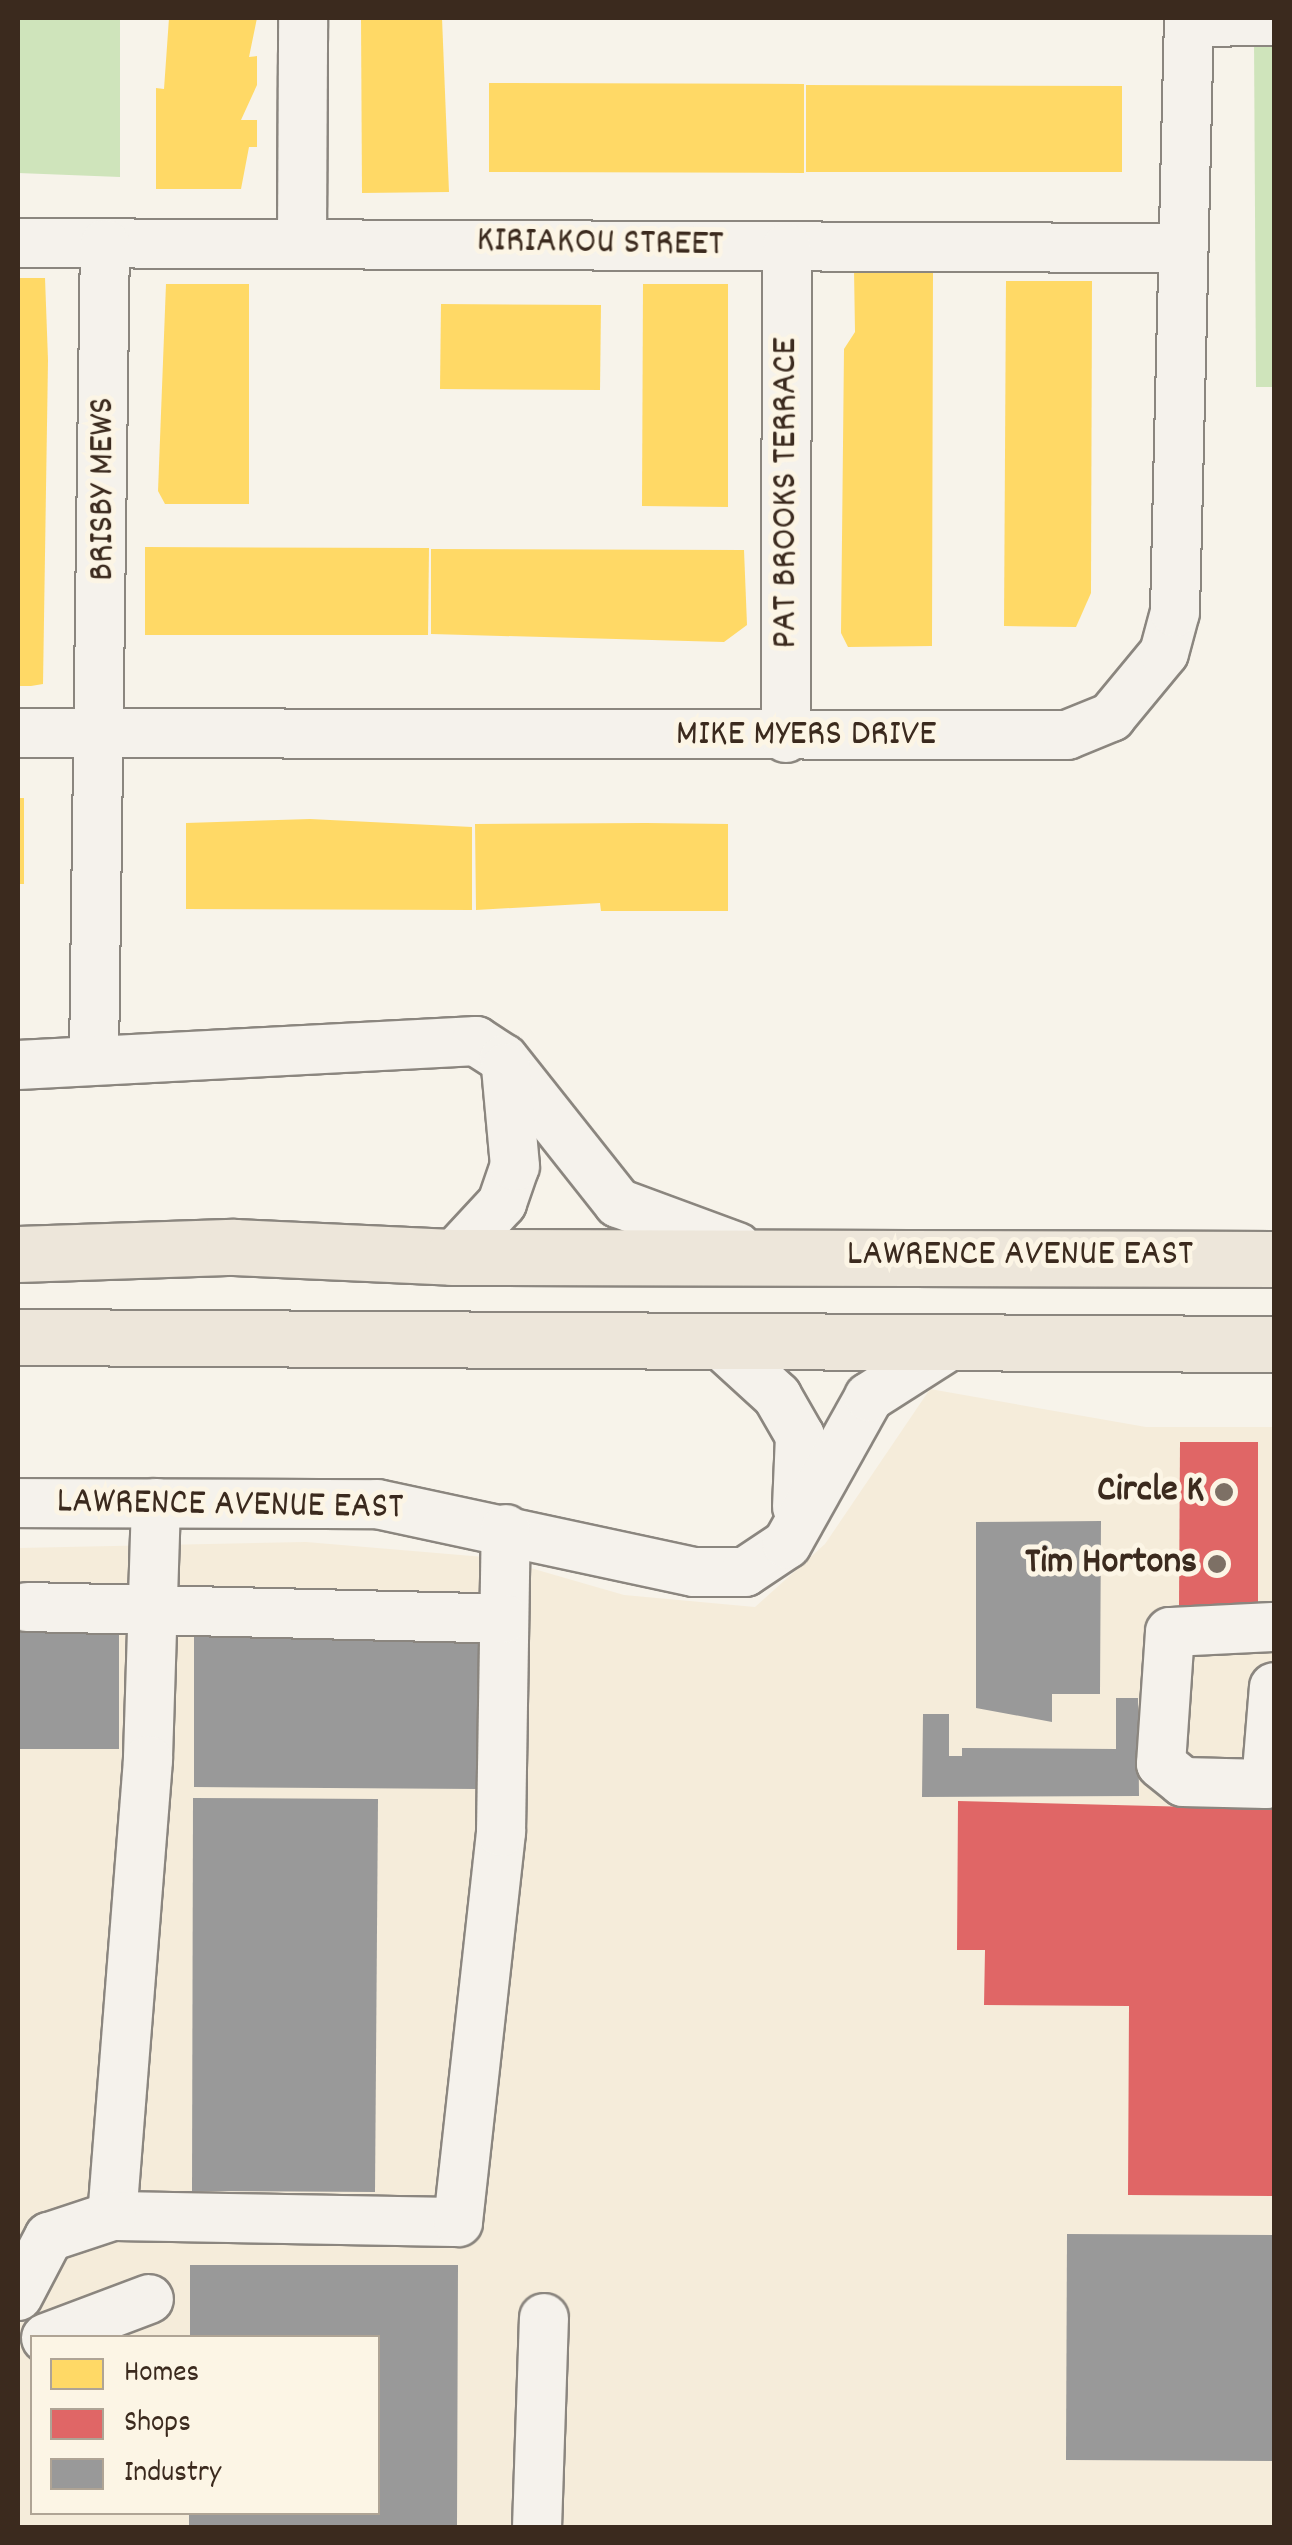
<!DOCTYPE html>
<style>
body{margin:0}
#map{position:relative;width:1292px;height:2545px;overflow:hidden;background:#f7f3ea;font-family:Dekko,sans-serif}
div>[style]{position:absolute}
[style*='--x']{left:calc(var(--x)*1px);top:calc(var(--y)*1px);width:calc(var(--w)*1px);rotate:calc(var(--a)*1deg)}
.built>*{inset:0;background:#f5ecda}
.green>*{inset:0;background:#cfe4bb}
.homes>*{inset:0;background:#ffd966}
.shops>*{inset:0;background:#e06666}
.industry>*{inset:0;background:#999}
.roads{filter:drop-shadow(2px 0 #8b867f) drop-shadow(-2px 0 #8b867f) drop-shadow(0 2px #8b867f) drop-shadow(0 -2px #8b867f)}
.minor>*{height:48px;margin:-24px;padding:0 24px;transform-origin:24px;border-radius:24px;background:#f5f2ec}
.major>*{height:55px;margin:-27.5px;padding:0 27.5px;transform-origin:27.5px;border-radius:27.5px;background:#ede6da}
.dots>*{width:28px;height:28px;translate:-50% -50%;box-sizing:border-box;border:5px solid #fcf5e5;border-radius:50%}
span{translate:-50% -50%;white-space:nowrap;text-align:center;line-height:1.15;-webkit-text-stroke:10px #fcf5e5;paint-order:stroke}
.street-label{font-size:38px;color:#3b2a1e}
.poi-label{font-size:38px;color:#3b2a1e;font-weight:700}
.right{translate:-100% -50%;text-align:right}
.frame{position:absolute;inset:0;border:20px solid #3b2a1e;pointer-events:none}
.legend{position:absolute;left:30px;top:2335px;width:350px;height:180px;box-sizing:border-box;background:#fcf5e5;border:2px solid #afa495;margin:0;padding:12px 18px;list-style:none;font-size:30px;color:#3b2a1e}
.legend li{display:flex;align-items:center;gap:20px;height:50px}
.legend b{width:50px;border:2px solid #afa495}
</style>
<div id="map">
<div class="built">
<div style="clip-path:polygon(evenodd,930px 1389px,1146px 1427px,1274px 1427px,1274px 2527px,18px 2527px,18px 1548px,306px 1542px,496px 1558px,624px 1595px,755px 1607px,825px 1544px,930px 1389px,32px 2338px,378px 2338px,378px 2512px,32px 2512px,32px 2338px)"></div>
</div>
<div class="green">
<div style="clip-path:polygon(18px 18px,120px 18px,120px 177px,18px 173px)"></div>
<div style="clip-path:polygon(1254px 37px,1274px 37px,1274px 387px,1256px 387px)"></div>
</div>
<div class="homes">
<div style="clip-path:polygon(169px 18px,257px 18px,249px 57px,257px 56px,257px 85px,241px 120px,257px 120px,257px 147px,249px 147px,241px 189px,156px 189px,156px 88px,164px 89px)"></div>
<div style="clip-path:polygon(361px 18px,442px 18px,449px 192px,362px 193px)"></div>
<div style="clip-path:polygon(489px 83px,804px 84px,804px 173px,489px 172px)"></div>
<div style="clip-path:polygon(806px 85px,1122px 86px,1122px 172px,806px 172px)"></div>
<div style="clip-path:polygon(854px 270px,933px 271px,932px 646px,848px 647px,841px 633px,844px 349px,855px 332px)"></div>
<div style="clip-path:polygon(18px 278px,45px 278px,48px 360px,43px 684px,31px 686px,18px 686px)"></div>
<div style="clip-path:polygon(1006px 281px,1092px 281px,1091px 593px,1076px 627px,1004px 626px)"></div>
<div style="clip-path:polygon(166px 284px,249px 284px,249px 504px,165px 504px,158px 491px)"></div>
<div style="clip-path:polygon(643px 284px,728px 284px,728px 507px,642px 506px)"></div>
<div style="clip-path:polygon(441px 304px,601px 305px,600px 390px,440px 389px)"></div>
<div style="clip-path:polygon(145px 547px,429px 548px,428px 635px,145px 635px)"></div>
<div style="clip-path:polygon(431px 549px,744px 550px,747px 625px,724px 642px,431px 634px)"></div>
<div style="clip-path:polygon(18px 798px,24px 798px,24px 884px,18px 884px)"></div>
<div style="clip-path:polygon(310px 819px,472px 827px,472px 910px,186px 909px,186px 823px)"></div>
<div style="clip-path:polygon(646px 823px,728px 824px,728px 911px,601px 911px,600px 903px,476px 910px,475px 824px)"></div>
</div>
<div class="shops">
<div style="clip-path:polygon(1180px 1442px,1258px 1442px,1258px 1606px,1179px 1606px)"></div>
<div style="clip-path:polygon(958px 1801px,1274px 1809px,1274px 2196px,1128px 2195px,1129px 2006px,984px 2005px,985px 1950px,957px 1950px)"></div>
</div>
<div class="industry">
<div style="clip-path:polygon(1101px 1521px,1100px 1694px,1052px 1694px,1052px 1722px,976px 1708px,976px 1522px)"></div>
<div style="clip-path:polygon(18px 1621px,119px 1621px,119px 1749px,18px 1749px)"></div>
<div style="clip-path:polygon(194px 1630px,479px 1633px,478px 1789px,194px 1787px)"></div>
<div style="clip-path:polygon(1116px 1698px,1138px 1698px,1139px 1796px,922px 1797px,923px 1714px,949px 1714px,949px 1756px,962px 1756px,962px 1748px,1116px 1749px)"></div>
<div style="clip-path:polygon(193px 1798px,378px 1799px,375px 2192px,192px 2191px)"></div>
<div style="clip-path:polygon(1067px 2234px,1274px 2235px,1274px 2461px,1066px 2460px)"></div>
<div style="clip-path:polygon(190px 2265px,458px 2265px,457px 2528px,189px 2528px,189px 2512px,378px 2512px,378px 2338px,190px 2338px)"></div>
</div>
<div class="roads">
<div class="minor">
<div style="--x:1189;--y:22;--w:85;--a:-0.7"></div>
<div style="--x:302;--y:238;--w:220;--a:-89.7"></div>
<div style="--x:18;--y:243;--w:1165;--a:0.25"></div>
<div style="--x:18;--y:733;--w:1049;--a:0.11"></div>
<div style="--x:1067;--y:735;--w:48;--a:-22.2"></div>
<div style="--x:1111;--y:717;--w:83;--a:-50.4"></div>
<div style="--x:1164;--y:653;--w:42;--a:-75"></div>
<div style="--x:1175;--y:612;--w:594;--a:-88.65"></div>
<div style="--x:786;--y:738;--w:490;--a:-89.9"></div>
<div style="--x:94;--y:1058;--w:814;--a:-89.23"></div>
<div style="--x:18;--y:1065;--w:459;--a:-3"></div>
<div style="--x:476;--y:1041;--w:33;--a:33"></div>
<div style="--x:504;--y:1059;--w:184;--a:51.6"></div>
<div style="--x:618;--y:1203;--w:127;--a:20.3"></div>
<div style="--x:452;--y:1257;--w:74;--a:-47.2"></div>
<div style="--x:502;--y:1203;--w:39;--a:-71"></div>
<div style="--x:515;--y:1166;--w:99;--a:-95.2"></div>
<div style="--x:719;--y:1343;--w:79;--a:42.4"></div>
<div style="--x:777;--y:1396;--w:46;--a:60.1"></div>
<div style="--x:800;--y:1436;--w:71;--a:92.4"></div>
<div style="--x:18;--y:1503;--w:359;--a:0.2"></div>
<div style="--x:377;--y:1504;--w:324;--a:12.1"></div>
<div style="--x:694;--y:1572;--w:51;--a:0"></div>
<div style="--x:745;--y:1572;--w:50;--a:-33.7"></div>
<div style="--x:787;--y:1544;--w:168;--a:-60.8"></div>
<div style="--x:869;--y:1397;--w:104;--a:-32.5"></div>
<div style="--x:156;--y:1503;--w:257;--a:91.8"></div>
<div style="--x:148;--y:1760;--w:457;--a:94.5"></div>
<div style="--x:112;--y:2216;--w:346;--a:1"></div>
<div style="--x:458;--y:2222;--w:392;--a:-83.7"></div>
<div style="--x:501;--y:1832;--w:303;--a:-89.1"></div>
<div style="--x:27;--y:1607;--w:477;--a:1.4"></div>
<div style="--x:1274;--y:1627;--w:104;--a:177.2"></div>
<div style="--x:1170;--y:1632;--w:132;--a:93.9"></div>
<div style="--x:1161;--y:1764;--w:28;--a:39"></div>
<div style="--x:1183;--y:1782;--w:83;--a:1.4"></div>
<div style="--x:1266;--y:1784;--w:97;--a:-85.3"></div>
<div style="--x:18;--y:2296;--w:67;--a:-62.3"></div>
<div style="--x:49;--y:2237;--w:66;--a:-18.4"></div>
<div style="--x:46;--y:2338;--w:110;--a:-20.7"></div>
<div style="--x:537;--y:2528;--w:210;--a:-88.1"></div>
</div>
<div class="major">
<div style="--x:18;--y:1254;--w:216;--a:-1.9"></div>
<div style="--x:234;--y:1247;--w:218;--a:2.6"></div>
<div style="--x:452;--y:1257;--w:822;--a:0.14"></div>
<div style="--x:18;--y:1337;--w:1256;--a:0.32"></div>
</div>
</div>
<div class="dots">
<div style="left:1224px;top:1492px;background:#7d7065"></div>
<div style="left:1217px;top:1564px;background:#7d7065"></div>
</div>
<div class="street-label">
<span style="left:600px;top:244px;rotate:1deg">KIRIAKOU STREET</span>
<span style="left:104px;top:489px;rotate:-90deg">BRISBY MEWS</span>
<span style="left:787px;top:493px;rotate:-90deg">PAT BROOKS TERRACE</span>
<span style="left:806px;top:736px">MIKE MYERS DRIVE</span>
<span style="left:1020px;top:1256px">LAWRENCE AVENUE EAST</span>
<span style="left:230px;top:1506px;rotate:1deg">LAWRENCE AVENUE EAST</span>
</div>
<div class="poi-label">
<span class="right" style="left:1204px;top:1492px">Circle K</span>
<span class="right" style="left:1197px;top:1564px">Tim Hortons</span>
</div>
<div class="frame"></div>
<ul class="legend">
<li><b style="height:28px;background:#ffd966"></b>Homes</li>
<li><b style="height:28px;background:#e06666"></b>Shops</li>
<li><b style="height:28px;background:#999"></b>Industry</li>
</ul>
</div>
